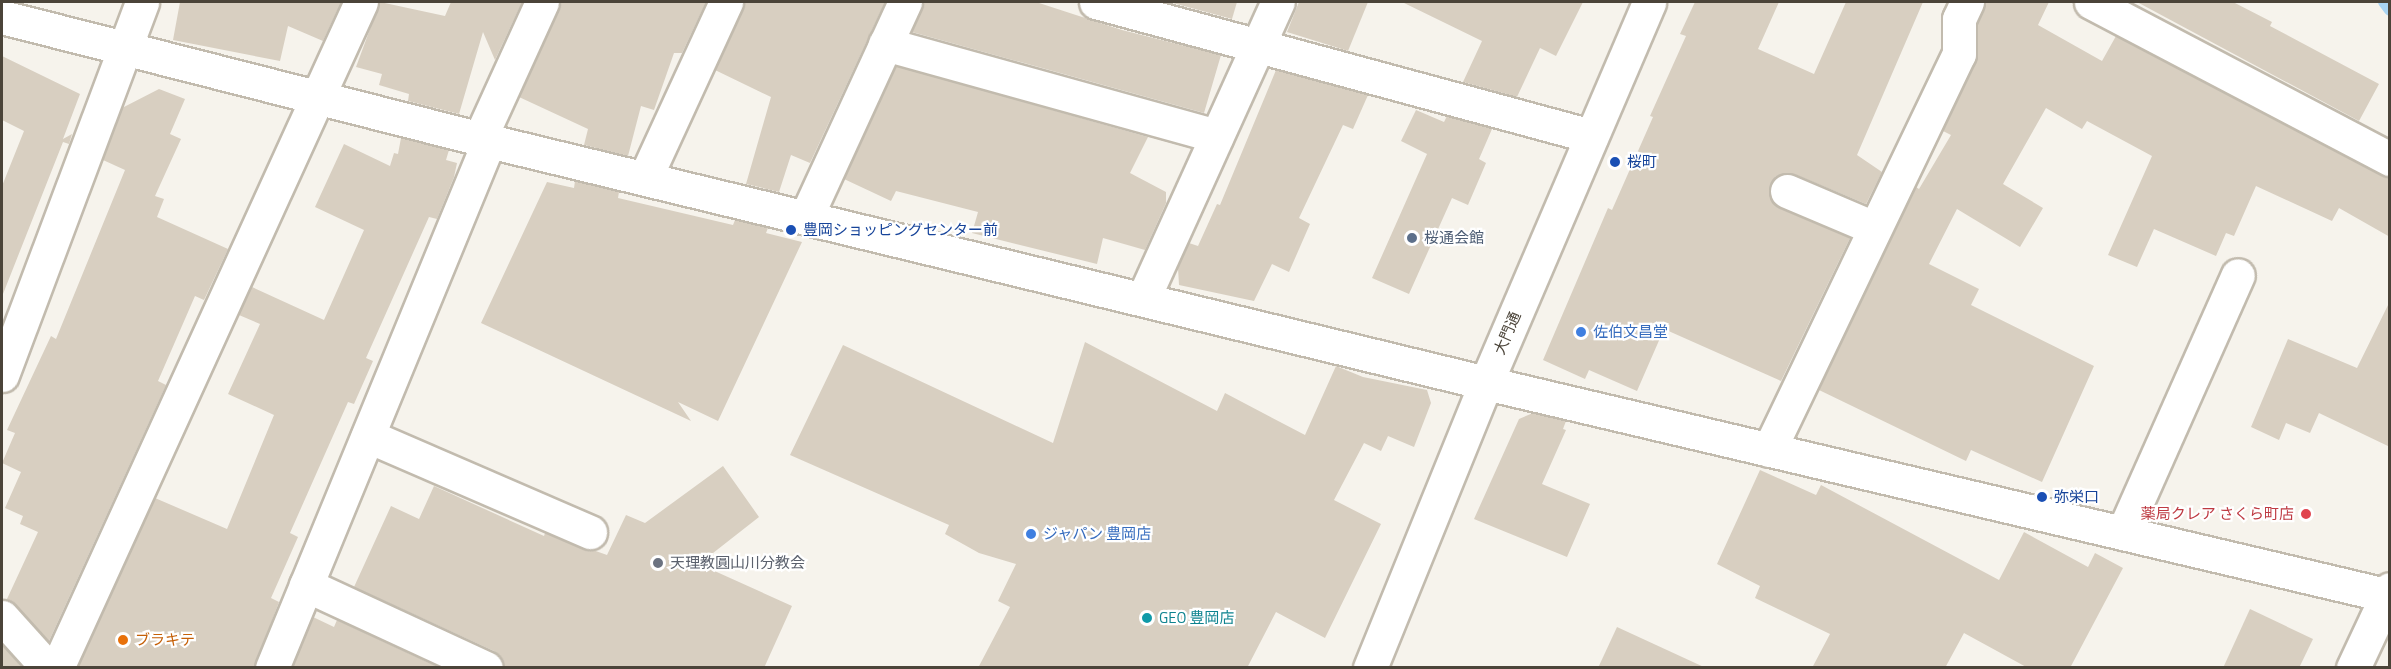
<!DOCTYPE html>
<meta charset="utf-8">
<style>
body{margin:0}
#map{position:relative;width:2391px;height:669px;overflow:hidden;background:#f6f3ec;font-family:"Titillium Web","Noto Sans JP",sans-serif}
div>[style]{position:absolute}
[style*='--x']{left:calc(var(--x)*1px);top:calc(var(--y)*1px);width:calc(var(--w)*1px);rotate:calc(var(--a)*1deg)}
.stream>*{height:12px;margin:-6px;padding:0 6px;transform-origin:6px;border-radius:6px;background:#a9d4f2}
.building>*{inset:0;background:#d8cfc1}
.roads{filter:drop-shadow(2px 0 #c2bbae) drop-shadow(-2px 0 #c2bbae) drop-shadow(0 2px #c2bbae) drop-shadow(0 -2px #c2bbae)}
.minor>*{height:33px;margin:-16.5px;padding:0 16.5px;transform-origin:16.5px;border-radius:16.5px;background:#fff}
.dots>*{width:16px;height:16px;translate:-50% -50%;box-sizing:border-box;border:3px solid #fff;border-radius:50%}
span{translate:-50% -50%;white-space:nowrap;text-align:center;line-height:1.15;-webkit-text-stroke:4.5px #fff;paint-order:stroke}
.transit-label{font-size:15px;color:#164399}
.left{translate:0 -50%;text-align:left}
.service-label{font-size:15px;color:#4e5e75}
.shop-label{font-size:15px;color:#366cbe}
.street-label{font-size:15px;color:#4b4439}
.health-label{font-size:15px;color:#be3a42}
.right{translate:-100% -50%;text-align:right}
.worship-label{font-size:15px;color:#5b616d}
.culture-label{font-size:15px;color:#0d838f}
.food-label{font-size:15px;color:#c56008}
.frame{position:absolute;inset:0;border:3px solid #4b4439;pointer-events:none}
</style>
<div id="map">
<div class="stream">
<div style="--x:2384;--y:2;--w:10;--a:53"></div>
</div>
<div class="building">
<div style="clip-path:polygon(180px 2px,341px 2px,323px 41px,288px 26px,280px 61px,173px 40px)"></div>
<div style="clip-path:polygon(380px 2px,445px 16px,451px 2px,522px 2px,495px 60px,483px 32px,459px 114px,408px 101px,409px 94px,379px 85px,382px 74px,356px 67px)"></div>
<div style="clip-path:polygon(561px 2px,706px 2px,682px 53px,674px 53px,654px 110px,641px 106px,628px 156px,584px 145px,588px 129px,519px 97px)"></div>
<div style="clip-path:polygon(745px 2px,885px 2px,810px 163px,791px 155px,779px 192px,746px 184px,771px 97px,715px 70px)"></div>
<div style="clip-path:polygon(924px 2px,1036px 2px,1122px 30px,1221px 55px,1204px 113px,912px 32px)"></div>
<div style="clip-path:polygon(1169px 2px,1237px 2px,1232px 19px)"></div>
<div style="clip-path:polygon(1299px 2px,1368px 2px,1348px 51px,1287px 32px)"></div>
<div style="clip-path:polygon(1402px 2px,1583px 2px,1556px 56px,1540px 48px,1517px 97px,1463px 82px,1482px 41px)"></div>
<div style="clip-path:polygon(1695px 2px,1779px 2px,1758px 49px,1814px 74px,1846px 2px,1923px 2px,1857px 155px,1882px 172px,1866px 204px,1794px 174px,1776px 176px,1770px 184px,1769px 194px,1779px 208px,1850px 238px,1781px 381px,1664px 329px,1637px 391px,1589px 370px,1585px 379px,1543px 360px,1608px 208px,1612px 210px,1653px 117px,1650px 116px,1686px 36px,1680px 34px)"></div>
<div style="clip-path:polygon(1986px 2px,2049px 2px,2038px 25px,2102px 61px,2116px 36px,2390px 178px,2390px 237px,2339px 208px,2332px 221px,2256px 186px,2234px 236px,2226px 233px,2216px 256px,2154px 229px,2137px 267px,2108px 255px,2152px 156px,2087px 121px,2082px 129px,2046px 108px,2003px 184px,2043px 208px,2020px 247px,1957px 209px,1929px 264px,1979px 289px,1971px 305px,2094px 366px,2042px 482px,1971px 450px,1966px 461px,1819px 390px,1916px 187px,1919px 189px,1951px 135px,1943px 131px,1976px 62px,1978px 23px)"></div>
<div style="clip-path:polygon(2137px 2px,2233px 2px,2272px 22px,2270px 26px,2379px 84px,2359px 121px)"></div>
<div style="clip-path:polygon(2px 56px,80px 94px,63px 139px,72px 134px,69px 144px,63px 142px,3px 294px,2px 186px,24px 131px,2px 120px)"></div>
<div style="clip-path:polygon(896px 66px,1148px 137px,1130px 173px,1166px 192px,1166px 203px,1145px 250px,1103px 238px,1097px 264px,972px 233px,978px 212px,896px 191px,891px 201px,844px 179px)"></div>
<div style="clip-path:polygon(1276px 70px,1368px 95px,1353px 129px,1343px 125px,1299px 218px,1310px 224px,1289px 272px,1272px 264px,1254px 301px,1179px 285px,1178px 268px,1189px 243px,1198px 246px,1217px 204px,1220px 205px)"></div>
<div style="clip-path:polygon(159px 89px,185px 99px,170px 134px,181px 139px,155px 196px,164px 199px,157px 217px,228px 249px,204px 300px,195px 296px,158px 381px,166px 385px,49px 641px,7px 599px,38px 532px,20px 524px,23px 516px,5px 508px,21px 472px,2px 463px,15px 433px,7px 430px,51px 336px,56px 339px,125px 170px,103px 160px,122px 108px)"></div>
<div style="clip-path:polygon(1416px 110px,1444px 122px,1447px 116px,1492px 129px,1479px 159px,1486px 163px,1468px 205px,1452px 198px,1409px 294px,1372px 278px,1427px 154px,1401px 141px)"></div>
<div style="clip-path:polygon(401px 138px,449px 150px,446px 160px,457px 163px,454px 177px,437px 219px,429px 217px,366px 358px,373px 361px,354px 404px,348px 402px,290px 533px,298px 537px,271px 598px,279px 602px,254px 668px,78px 668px,155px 498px,227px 529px,274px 415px,228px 394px,260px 324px,239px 315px,252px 287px,324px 320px,364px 230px,315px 207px,344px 144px,390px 166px,394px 153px,398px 154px)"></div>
<div style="clip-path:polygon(575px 181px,619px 192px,618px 198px,733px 225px,735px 220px,768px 228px,766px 233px,802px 242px,718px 421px,678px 402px,691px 421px,481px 323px,547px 182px,574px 188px)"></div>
<div style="clip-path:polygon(2390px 301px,2390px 447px,2319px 413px,2310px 433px,2286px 423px,2279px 440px,2251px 427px,2288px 339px,2357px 368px)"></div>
<div style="clip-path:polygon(1085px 342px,1217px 411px,1225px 393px,1305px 435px,1336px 366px,1363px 377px,1427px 390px,1431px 403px,1414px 447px,1388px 436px,1381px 451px,1364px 443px,1334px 500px,1381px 524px,1325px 638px,1276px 612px,1247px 668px,978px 668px,1010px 607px,998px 601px,1016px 564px,979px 553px,945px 534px,949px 525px,790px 455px,843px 345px,1053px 443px)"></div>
<div style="clip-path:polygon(1533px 413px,1566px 421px,1563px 429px,1566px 430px,1542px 484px,1590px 504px,1567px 557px,1474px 519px,1519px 419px)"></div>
<div style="clip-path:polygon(723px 466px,759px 517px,699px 564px,792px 606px,764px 668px,505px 668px,494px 651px,354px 587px,391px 506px,419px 519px,434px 486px,544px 536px,545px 533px,607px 555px,626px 515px,645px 523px)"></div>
<div style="clip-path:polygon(1760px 470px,1816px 495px,1821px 485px,1999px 580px,2024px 532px,2088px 567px,2095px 553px,2123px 568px,2070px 668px,2028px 668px,1964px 633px,1945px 668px,1812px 668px,1830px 634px,1755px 598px,1760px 586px,1717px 564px)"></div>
<div style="clip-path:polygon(2250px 609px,2313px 639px,2299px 668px,2223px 668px)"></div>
<div style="clip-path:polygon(313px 617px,334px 627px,337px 620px,440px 668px,292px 668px)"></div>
<div style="clip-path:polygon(1617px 627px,1706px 668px,1598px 668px)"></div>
<div style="clip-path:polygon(2px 644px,22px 668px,2px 668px)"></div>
</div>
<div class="roads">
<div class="minor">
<div style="--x:1096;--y:2;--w:513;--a:15.15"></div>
<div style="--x:2091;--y:2;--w:338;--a:27.7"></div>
<div style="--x:2;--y:17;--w:503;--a:14.29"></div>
<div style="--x:489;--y:141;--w:1026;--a:13.64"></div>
<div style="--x:1486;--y:383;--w:929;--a:13.26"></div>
<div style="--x:885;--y:44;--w:344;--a:15.5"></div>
<div style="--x:480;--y:138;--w:149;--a:-65.5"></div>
<div style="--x:645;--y:178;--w:194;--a:-65.3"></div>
<div style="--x:1787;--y:191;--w:95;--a:23"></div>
<div style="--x:806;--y:217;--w:237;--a:-65.3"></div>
<div style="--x:1143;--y:299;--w:326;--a:-65.6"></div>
<div style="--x:2;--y:375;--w:398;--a:-69.4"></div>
<div style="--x:368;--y:436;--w:242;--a:23.4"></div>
<div style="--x:1769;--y:450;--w:439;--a:-64.4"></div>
<div style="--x:1959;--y:54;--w:35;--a:-90"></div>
<div style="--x:1959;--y:19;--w:19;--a:-65"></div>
<div style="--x:2123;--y:533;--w:282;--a:-66"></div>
<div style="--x:306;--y:585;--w:198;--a:24.8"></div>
<div style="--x:2;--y:617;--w:69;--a:48"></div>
<div style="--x:57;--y:668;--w:732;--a:-65.47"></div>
<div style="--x:272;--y:668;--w:570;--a:-67.62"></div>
<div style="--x:1370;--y:668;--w:308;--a:-67.9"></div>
<div style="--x:1486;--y:383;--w:414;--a:-66.8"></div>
<div style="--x:2353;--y:668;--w:87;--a:-64.9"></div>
</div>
</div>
<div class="dots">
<div style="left:1615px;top:162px;background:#1a4fb4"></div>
<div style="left:791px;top:230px;background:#1a4fb4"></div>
<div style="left:1412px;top:238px;background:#5c6f8a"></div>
<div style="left:1581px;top:332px;background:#3f7fe0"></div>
<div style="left:2042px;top:497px;background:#1a4fb4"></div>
<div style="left:2306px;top:514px;background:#e0444e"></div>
<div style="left:1031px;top:534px;background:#3f7fe0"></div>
<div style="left:658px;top:563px;background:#6b7280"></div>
<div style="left:1147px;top:618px;background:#0f9aa8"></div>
<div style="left:123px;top:640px;background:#e8710a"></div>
</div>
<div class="transit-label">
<span class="left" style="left:1627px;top:162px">桜町</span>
<span class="left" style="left:803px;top:230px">豊岡ショッピングセンター前</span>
<span class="left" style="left:2054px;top:497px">弥栄口</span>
</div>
<div class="service-label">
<span class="left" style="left:1424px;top:238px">桜通会館</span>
</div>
<div class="shop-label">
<span class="left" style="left:1593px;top:332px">佐伯文昌堂</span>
<span class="left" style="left:1043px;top:534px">ジャパン 豊岡店</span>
</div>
<div class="street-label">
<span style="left:1507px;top:333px;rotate:-67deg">大門通</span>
</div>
<div class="health-label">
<span class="right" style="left:2294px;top:514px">薬局クレア さくら町店</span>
</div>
<div class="worship-label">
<span class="left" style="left:670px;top:563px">天理教圓山川分教会</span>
</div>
<div class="culture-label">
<span class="left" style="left:1159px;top:618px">GEO 豊岡店</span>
</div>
<div class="food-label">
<span class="left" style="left:135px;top:640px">ブラキテ</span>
</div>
<div class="frame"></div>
</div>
